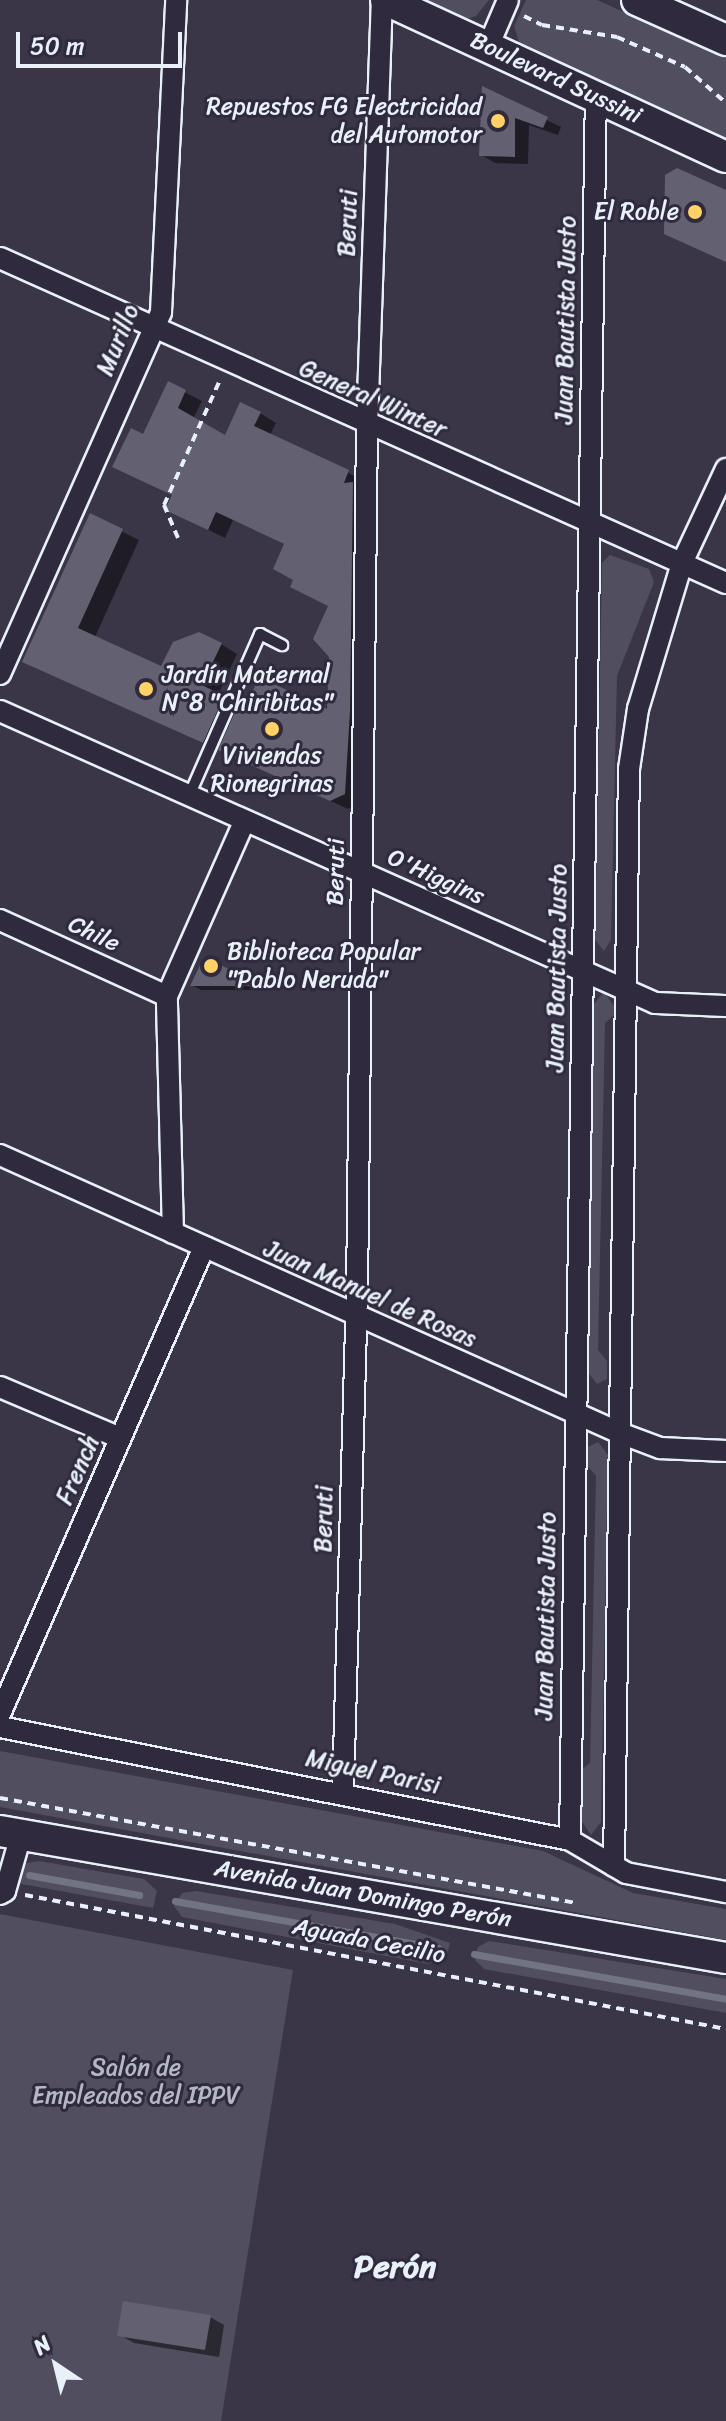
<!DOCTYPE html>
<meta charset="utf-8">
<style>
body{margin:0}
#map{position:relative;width:726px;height:2421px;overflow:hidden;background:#3a3648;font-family:Sriracha,sans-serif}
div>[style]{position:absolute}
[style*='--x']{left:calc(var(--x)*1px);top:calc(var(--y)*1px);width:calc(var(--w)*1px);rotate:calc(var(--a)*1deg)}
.green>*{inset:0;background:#504e5f}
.shadow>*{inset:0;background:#0007}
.stream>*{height:7px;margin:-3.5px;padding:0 3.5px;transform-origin:3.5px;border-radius:3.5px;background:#737482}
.building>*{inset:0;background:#636171}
.path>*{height:4px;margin-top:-2px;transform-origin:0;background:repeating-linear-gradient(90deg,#e8f1f8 0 8px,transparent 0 14px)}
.roads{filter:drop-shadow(2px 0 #e8f1f8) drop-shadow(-2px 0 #e8f1f8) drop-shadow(0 2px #e8f1f8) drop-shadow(0 -2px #e8f1f8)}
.service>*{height:10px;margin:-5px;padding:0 5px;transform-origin:5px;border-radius:5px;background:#2f2a3d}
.minor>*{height:20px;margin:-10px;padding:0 10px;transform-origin:10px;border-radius:10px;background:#2f2a3d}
.secondary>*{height:30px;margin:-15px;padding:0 15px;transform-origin:15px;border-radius:15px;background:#2f2a3d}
.dots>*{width:22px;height:22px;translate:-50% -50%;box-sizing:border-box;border:4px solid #2f2a3d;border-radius:50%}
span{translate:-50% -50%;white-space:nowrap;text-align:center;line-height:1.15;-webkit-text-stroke:6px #2f2a3d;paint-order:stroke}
.street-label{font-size:24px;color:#e8f1f8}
.poi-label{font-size:24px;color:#e8f1f8}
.right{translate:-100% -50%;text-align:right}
.left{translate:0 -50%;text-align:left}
.park-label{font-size:24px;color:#b3b8c2}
.district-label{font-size:32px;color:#e8f1f8;font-weight:700}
.north{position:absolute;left:16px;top:2325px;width:80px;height:80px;-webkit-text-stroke:6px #2f2a3d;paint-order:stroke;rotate:325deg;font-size:22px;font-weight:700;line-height:32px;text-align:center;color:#e8f1f8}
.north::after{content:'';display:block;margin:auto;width:28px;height:36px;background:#e8f1f8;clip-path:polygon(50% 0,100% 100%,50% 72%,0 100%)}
.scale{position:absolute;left:16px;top:32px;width:166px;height:36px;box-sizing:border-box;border:4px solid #e8f1f8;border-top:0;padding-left:10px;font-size:24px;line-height:28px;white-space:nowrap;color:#e8f1f8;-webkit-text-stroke:6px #2f2a3d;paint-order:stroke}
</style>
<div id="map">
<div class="green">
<div style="clip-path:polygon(419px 0,489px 0,476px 16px,463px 20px)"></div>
<div style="clip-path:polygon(526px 0,597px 0,726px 58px,726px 142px,521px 48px,514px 26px)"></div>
<div style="clip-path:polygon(610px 555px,649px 569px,654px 582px,617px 676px,611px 940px,604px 951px,595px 940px,602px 563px)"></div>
<div style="clip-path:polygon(604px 992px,614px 1006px,614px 1015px,605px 1023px,598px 1350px,607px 1361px,607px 1379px,597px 1384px,587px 1371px,594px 1004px)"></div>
<div style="clip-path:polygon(598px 1442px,608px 1455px,601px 1822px,591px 1835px,581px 1820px,581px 1770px,590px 1763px,596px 1476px,587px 1465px,588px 1447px)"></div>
<div style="clip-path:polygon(0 1751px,543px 1851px,633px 1893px,726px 1909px,726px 1940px,0 1807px)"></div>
<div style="clip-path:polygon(39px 1861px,144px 1879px,157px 1891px,153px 1908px,16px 1883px,22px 1864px)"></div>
<div style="clip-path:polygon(196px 1891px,395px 1924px,450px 1943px,447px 1955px,428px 1964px,182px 1917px,174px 1906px,182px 1893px)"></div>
<div style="clip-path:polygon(0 1914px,293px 1970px,221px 2421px,0 2421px)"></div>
<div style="clip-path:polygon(489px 1941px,726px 1979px,726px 2013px,484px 1969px,475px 1960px,478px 1947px)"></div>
</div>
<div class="shadow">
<div style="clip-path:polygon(483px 89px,561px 127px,558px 135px,529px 125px,528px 164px,495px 163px,481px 155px)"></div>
<div style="clip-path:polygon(169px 384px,202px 401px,193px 419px,225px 438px,260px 413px,276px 423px,270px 435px,365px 481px,361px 803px,348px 809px,42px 670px,91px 516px,139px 540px,95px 637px,162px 669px,221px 644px,237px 654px,218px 695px,247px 709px,329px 712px,330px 606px,296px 580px,286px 545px,233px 520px,225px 538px,184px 518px,144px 436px)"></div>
<div style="clip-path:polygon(205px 960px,267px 990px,201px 990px,192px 985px)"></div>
<div style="clip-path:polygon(210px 2317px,224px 2325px,219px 2357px,134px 2343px,120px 2335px)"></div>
</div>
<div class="stream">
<div style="--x:29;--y:1875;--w:112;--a:10.3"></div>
<div style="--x:175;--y:1901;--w:267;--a:10.1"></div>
<div style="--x:474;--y:1954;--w:256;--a:10.1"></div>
</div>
<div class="building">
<div style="clip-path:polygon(482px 86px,548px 117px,543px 128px,515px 118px,515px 157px,479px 156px)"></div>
<div style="clip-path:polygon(677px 168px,726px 190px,726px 262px,664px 234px,665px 175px)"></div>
<div style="clip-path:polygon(168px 381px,186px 390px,178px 408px,225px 435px,240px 402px,261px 412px,254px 426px,349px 470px,344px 483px,353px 482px,350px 711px,345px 794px,330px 801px,218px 750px,239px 703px,246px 706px,259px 677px,327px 709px,329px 657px,313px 639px,328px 606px,290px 587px,293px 580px,273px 569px,284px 544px,216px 512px,208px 530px,165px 510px,172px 495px,112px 467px,131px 428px,143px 434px)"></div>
<div style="clip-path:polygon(90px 513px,123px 529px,78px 628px,161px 666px,173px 642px,199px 632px,222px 643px,202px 685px,224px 696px,203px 743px,22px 662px)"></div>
<div style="clip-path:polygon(204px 957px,264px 986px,190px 986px)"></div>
<div style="clip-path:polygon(123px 2301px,211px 2315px,205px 2350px,117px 2336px)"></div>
</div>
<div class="path">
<div style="--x:524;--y:16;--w:20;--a:27"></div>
<div style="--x:542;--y:25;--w:76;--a:9.1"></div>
<div style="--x:617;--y:37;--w:74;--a:23.8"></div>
<div style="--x:685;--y:67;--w:55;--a:41.3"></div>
<div style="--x:178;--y:538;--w:36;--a:-113"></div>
<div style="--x:164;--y:505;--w:137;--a:-65.9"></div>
<div style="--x:0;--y:1798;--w:585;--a:10.33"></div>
<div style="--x:25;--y:1895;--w:714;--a:10.82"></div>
</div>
<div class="roads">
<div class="service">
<div style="--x:189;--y:796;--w:177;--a:-66.3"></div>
<div style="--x:260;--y:634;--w:25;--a:27"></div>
</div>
<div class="minor">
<div style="--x:488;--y:47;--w:51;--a:-66.9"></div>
<div style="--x:0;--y:258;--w:795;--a:24.12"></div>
<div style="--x:0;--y:674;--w:396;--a:-66"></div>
<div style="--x:161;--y:312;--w:312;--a:-87.2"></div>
<div style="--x:0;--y:711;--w:717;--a:24.03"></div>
<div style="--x:655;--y:1003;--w:71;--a:2.4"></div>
<div style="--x:0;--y:920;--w:183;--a:24.5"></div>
<div style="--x:0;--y:1155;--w:679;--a:24.15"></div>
<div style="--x:620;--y:1433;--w:43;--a:20.6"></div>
<div style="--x:660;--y:1448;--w:66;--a:2.6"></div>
<div style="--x:173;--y:1233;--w:237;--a:-91.5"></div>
<div style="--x:167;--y:996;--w:190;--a:-66.1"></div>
<div style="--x:0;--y:1387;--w:130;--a:23"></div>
<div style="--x:0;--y:1714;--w:510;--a:-66.4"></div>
<div style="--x:0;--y:1727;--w:581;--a:11.21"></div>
<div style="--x:570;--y:1840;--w:65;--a:30.5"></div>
<div style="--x:626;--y:1873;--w:102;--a:10.8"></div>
<div style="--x:343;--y:1792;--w:499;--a:-88.4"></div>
<div style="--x:357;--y:1293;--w:867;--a:-89.34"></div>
<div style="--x:367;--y:426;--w:426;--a:-88"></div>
<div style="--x:570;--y:1840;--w:1743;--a:-89.15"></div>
<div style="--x:614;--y:1866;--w:1097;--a:-89.22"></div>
<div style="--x:629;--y:769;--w:61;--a:-81.5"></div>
<div style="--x:638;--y:709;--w:152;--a:-73.2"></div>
<div style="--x:682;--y:563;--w:104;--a:-64.9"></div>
<div style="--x:0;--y:1894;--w:6;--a:-31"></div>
<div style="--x:5;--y:1891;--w:58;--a:-74.1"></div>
</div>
<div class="secondary">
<div style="--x:386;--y:0;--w:374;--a:24.8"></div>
<div style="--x:637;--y:0;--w:98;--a:24.2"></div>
<div style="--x:0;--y:1831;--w:737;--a:9.92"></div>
</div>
</div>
<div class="dots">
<div style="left:498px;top:121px;background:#ffd166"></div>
<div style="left:695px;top:212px;background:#ffd166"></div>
<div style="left:146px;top:689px;background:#ffd166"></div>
<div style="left:272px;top:729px;background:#ffd166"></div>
<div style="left:211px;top:966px;background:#ffd166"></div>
</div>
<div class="street-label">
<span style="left:556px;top:78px;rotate:25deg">Boulevard Sussini</span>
<span style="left:348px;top:223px;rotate:-88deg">Beruti</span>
<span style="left:566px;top:320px;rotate:-89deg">Juan Bautista Justo</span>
<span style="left:118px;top:340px;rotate:-68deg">Murillo</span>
<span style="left:373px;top:399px;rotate:24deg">General Winter</span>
<span style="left:336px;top:872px;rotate:-89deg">Beruti</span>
<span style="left:436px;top:877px;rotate:24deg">O'Higgins</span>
<span style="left:94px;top:934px;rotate:25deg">Chile</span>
<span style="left:557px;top:968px;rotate:-89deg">Juan Bautista Justo</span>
<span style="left:370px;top:1294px;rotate:24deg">Juan Manuel de Rosas</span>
<span style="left:78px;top:1470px;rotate:-66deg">French</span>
<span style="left:324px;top:1519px;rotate:-89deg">Beruti</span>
<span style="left:546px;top:1616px;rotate:-89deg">Juan Bautista Justo</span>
<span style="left:373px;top:1772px;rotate:12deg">Miguel Parisi</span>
<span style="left:363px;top:1894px;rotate:10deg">Avenida Juan Domingo Perón</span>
<span style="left:369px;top:1941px;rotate:11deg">Aguada Cecilio</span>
</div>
<div class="poi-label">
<span class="right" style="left:482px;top:121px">Repuestos FG Electricidad<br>del Automotor</span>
<span class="right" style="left:679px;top:212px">El Roble</span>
<span class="left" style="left:162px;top:689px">Jardín Maternal<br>N°8 "Chiribitas"</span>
<span style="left:272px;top:770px">Viviendas<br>Rionegrinas</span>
<span class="left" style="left:227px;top:966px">Biblioteca Popular<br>"Pablo Neruda"</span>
</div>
<div class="park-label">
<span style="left:136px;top:2082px">Salón de<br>Empleados del IPPV</span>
</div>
<div class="district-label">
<span style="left:395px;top:2267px">Perón</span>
</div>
<div class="north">N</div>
<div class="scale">50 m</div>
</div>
